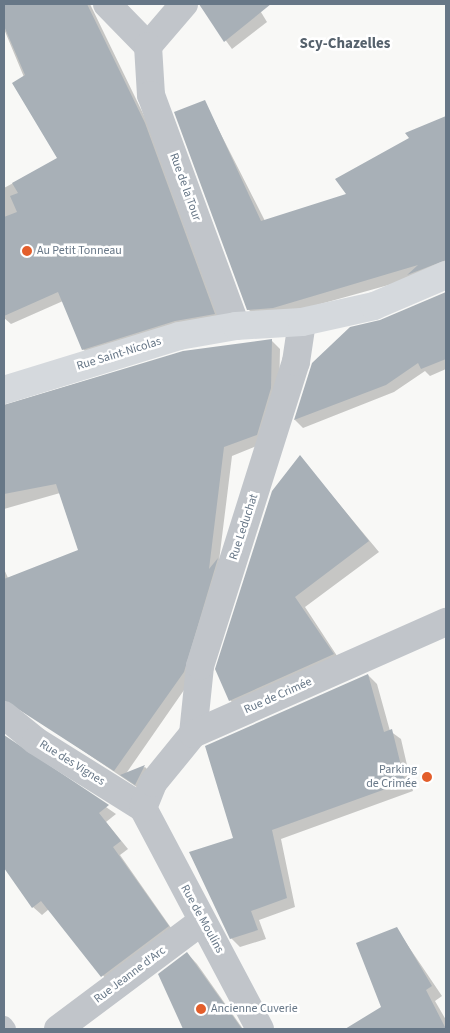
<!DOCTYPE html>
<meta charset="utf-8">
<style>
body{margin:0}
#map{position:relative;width:450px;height:1033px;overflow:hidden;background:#f8f8f6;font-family:"Source Sans 3",sans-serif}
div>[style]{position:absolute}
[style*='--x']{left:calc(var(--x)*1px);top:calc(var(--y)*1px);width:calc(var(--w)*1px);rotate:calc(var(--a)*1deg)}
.shadow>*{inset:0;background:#0003}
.building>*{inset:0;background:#a8b0b7}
.lane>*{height:18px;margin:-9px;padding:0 9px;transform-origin:9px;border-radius:9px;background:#c1c5ca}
.street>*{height:28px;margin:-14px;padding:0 14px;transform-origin:14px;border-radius:14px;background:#c1c5ca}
.secondary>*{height:28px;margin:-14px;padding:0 14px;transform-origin:14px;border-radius:14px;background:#d5d9dd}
.dots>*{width:14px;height:14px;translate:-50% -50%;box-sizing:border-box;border:2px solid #fff;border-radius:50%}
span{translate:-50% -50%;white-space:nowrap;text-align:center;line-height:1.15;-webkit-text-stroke:5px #fff;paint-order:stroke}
.street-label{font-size:12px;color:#677787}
.poi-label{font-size:12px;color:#677787}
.left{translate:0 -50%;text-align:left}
.right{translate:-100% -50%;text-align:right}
.quarter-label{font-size:15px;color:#55616c;font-weight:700}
.frame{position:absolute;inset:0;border:5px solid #677787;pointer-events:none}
</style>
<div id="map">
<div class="shadow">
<div style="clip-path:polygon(4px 4px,90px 4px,152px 132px,222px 322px,91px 357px,83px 349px,63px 301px,11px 324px,4px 318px,4px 188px,58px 159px,4px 29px)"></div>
<div style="clip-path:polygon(199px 4px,256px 4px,267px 22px,232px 49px)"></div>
<div style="clip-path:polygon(204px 101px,265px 221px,347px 195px,446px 117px,446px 269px,281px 315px,256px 317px,248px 309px)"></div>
<div style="clip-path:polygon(446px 293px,446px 369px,430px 376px,425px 371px,394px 392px,303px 428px,295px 420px,313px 363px,380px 322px)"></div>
<div style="clip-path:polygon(272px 341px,280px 349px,279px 397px,264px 443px,232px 456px,219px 561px,191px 680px,125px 775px,145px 767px,153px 775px,144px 792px,23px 710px,7px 708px,4px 712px,4px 569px,8px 578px,80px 551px,60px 493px,4px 509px,4px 405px,183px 352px)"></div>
<div style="clip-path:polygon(300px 457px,379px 552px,305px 607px,343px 665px,240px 711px,230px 700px)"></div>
<div style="clip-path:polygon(368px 675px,377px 684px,390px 731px,401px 739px,413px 791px,281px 839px,295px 907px,259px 920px,266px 939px,240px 947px,231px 938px,234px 839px)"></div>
<div style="clip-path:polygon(4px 736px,116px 814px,106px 822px,128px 849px,120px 855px,176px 935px,110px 984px,49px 909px,42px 915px,33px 907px,4px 866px)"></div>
<div style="clip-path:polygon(396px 928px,442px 996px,435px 1001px,446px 1020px,446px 1029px,348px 1029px,382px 1008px)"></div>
<div style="clip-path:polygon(187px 953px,197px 964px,243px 1029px,184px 1029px,159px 974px)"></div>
</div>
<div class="building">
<div style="clip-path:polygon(4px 4px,87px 4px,145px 123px,215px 314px,175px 321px,82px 350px,58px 292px,4px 316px,4px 217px,17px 212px,10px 196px,18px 193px,12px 183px,57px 158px,12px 83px,25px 75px,4px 26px)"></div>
<div style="clip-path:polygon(199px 4px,271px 4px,224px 42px)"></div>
<div style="clip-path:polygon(205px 100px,261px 221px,346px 194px,335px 179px,409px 138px,405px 133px,446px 116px,446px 260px,407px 275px,418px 265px,273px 308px,247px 310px,174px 112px)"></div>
<div style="clip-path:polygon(446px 292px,446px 359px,421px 369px,418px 363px,386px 385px,294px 420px,312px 363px,350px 327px,380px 320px)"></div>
<div style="clip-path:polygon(272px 339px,271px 388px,257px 435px,224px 447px,209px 569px,218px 558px,184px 672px,114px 771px,4px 700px,4px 579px,78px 550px,56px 484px,4px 494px,4px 405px,183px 351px)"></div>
<div style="clip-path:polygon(300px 455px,369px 541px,295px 597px,334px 654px,229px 701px,215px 669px,272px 491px)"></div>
<div style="clip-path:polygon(368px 674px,384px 732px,392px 729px,405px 782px,272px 830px,287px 898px,251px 911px,258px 930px,230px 939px,189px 852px,233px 838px,205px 746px)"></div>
<div style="clip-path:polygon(4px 735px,109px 805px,99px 813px,121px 841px,113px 847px,169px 926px,101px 977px,41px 901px,32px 908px,4px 868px)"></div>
<div style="clip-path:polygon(145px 765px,135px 785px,120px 775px)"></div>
<div style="clip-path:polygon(397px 927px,432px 986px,426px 990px,446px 1029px,345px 1029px,381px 1007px,356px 943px)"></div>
<div style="clip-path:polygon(187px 952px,242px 1029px,183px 1029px,158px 974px)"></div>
</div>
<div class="lane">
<div style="--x:4;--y:1025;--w:5;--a:53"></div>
</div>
<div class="street">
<div style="--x:107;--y:4;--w:59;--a:45.7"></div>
<div style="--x:184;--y:4;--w:55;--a:130.6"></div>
<div style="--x:148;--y:46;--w:49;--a:86.5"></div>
<div style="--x:151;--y:95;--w:246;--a:69.8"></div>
<div style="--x:4;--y:715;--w:41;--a:39.1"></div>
<div style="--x:36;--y:741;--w:126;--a:32.1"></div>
<div style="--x:143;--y:808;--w:250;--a:62.1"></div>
<div style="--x:193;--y:734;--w:68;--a:-84.1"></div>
<div style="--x:200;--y:666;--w:319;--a:-72.5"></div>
<div style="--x:296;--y:362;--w:40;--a:-81.5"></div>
<div style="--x:143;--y:808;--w:27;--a:-68"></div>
<div style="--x:153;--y:783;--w:63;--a:-50.8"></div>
<div style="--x:193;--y:734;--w:277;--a:-23.9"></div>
<div style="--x:58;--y:1029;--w:179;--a:-36.8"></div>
</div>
<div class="secondary">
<div style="--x:4;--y:390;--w:183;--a:-17.1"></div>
<div style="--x:179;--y:336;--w:58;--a:-10"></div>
<div style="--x:236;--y:326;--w:66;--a:-3.5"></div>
<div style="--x:302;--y:322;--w:74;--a:-12.5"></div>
<div style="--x:374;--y:306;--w:78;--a:-23.3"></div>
</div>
<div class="dots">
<div style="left:27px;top:251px;background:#e35e2b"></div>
<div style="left:427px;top:777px;background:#e35e2b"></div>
<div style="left:201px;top:1009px;background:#e35e2b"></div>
</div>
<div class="street-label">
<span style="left:185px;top:187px;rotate:70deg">Rue de la Tour</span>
<span style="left:119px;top:354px;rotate:-17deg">Rue Saint-Nicolas</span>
<span style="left:244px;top:527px;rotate:-72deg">Rue Leduchat</span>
<span style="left:278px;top:696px;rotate:-24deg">Rue de Crimée</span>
<span style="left:72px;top:763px;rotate:32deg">Rue des Vignes</span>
<span style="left:202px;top:919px;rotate:61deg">Rue de Moulins</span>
<span style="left:130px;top:975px;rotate:-37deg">Rue Jeanne d'Arc</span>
</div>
<div class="poi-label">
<span class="left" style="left:37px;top:251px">Au Petit Tonneau</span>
<span class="right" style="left:417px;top:777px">Parking<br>de Crimée</span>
<span class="left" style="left:211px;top:1009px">Ancienne Cuverie</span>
</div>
<div class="quarter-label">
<span style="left:345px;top:44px">Scy-Chazelles</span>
</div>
<div class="frame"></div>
</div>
